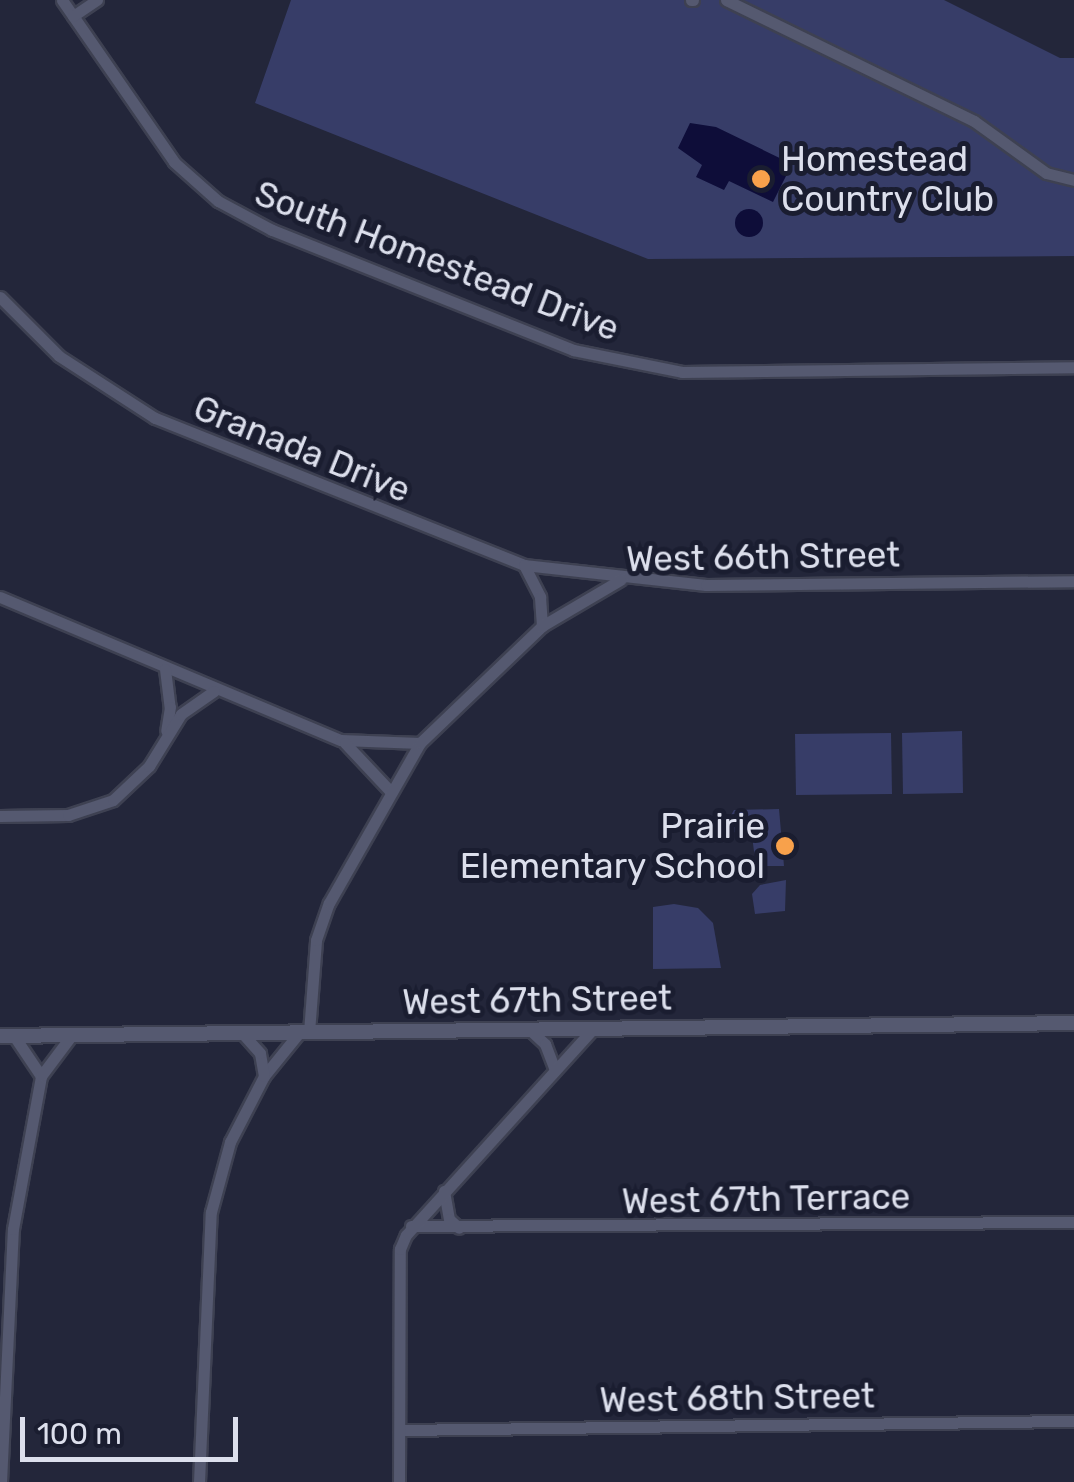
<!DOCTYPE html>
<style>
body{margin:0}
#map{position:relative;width:1074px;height:1482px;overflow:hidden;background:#23263a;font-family:Rubik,sans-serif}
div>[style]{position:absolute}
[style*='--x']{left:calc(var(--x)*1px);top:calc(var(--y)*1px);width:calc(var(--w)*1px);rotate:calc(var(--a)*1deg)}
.green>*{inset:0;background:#373d68}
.water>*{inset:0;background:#0e0d39}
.round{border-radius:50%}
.roads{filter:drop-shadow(2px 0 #3e4152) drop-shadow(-2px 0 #3e4152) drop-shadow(0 2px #3e4152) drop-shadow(0 -2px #3e4152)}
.minor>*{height:11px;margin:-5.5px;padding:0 5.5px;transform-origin:5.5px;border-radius:5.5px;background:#555970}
.tertiary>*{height:14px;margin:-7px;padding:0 7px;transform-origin:7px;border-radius:7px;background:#555970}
.dots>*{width:28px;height:28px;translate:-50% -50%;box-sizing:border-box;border:5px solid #1a1d30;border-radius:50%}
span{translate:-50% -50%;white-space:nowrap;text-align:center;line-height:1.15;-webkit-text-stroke:10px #1a1d30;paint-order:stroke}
.poi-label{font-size:35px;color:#dcdfec}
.left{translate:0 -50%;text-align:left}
.right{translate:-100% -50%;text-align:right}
.street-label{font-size:35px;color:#dcdfec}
.scale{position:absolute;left:20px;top:1417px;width:218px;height:45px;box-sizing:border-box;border:5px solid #dcdfec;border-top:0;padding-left:12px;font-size:30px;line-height:35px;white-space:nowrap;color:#dcdfec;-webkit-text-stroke:8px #1a1d30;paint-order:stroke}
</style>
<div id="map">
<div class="green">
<div style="clip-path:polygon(291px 0,944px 0,1060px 58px,1074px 58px,1074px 256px,648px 259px,255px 103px)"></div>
<div style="clip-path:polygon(962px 731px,963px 793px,903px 794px,902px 733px)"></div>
<div style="clip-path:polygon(891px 733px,892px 794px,796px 795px,795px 734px)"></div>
<div style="clip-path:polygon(779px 809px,784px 866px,765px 866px,755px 859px,752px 836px,729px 831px,730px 817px,734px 810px)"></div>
<div style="clip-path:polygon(786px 880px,785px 911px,755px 914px,752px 894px,760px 885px)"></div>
<div style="clip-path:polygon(674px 904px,698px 908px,713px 923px,721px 968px,653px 969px,653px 907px)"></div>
</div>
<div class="water">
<div style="clip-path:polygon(690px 123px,716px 127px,792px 164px,773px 202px,729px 181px,724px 190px,696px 177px,702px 165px,678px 148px)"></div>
<div class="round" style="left:735px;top:209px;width:28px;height:28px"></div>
</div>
<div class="roads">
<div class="minor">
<div style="--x:62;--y:0;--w:197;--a:55.3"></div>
<div style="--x:174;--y:162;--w:59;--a:41.6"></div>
<div style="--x:218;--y:201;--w:61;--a:28.2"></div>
<div style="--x:272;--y:230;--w:324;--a:21.7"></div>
<div style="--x:573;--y:350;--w:111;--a:11.4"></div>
<div style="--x:682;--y:372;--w:392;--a:-0.7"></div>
<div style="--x:691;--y:0;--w:2;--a:0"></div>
<div style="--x:726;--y:0;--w:276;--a:26"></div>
<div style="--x:974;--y:121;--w:89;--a:35.8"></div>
<div style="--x:1046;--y:173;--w:29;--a:14"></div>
<div style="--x:73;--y:16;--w:29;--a:-34"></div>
<div style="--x:0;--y:297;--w:83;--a:45"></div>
<div style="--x:59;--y:356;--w:114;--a:32.9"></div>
<div style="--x:155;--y:418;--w:397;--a:21.7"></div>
<div style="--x:524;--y:565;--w:183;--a:6.3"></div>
<div style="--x:706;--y:585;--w:368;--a:-0.6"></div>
<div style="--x:524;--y:565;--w:36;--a:63"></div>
<div style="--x:540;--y:597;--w:29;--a:86"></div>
<div style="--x:0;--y:597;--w:370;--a:22.8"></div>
<div style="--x:341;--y:740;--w:79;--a:2.2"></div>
<div style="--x:165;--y:669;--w:38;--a:83"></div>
<div style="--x:170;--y:707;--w:24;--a:99"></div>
<div style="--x:345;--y:743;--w:66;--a:46.8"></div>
<div style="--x:0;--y:816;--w:68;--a:-0.8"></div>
<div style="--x:68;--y:815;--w:47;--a:-18.4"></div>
<div style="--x:113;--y:800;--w:50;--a:-43.4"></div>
<div style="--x:149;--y:766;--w:61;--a:-58.4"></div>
<div style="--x:181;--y:714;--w:40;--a:-34.9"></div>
<div style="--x:530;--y:1030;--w:21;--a:43"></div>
<div style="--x:545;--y:1044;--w:26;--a:69"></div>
<div style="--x:309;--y:1032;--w:92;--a:-85.6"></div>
<div style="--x:316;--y:940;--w:39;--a:-71"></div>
<div style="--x:329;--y:903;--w:184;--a:-60.4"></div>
<div style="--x:420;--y:743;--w:169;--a:-43.8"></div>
<div style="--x:542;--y:626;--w:91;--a:-30.5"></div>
<div style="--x:14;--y:1036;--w:48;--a:56"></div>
<div style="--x:264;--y:1076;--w:55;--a:-50.9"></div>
<div style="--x:444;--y:1191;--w:28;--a:80"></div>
<div style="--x:449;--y:1219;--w:13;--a:42"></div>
<div style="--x:411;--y:1226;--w:663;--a:-0.35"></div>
<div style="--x:400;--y:1430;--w:674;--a:-0.77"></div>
<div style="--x:1;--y:1482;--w:253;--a:-87.3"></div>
<div style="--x:13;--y:1229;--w:156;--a:-79.6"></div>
<div style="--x:41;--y:1076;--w:50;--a:-53.1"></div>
<div style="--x:199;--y:1482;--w:270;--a:-87.5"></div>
<div style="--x:211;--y:1212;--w:73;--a:-74.8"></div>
<div style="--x:230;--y:1142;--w:74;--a:-62.7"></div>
<div style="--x:264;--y:1076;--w:23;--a:-100"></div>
<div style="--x:260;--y:1053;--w:27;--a:-132"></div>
<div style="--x:399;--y:1482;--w:233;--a:-89.8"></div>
<div style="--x:400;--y:1249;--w:15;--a:-67"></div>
<div style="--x:406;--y:1235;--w:278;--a:-47.8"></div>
</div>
<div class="tertiary">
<div style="--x:0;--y:1036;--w:1074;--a:-0.69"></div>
</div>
</div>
<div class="dots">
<div style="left:761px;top:179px;background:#f8a14b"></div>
<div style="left:785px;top:846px;background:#f8a14b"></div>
</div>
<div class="poi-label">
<span class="left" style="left:781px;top:179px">Homestead<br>Country Club</span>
<span class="right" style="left:765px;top:846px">Prairie<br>Elementary School</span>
</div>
<div class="street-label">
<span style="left:437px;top:261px;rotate:21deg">South Homestead Drive</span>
<span style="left:302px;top:449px;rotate:22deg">Granada Drive</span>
<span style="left:763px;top:557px;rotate:-1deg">West 66th Street</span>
<span style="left:537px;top:1000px;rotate:-1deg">West 67th Street</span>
<span style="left:766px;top:1199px;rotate:-1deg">West 67th Terrace</span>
<span style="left:737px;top:1398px;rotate:-1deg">West 68th Street</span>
</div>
<div class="scale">100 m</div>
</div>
